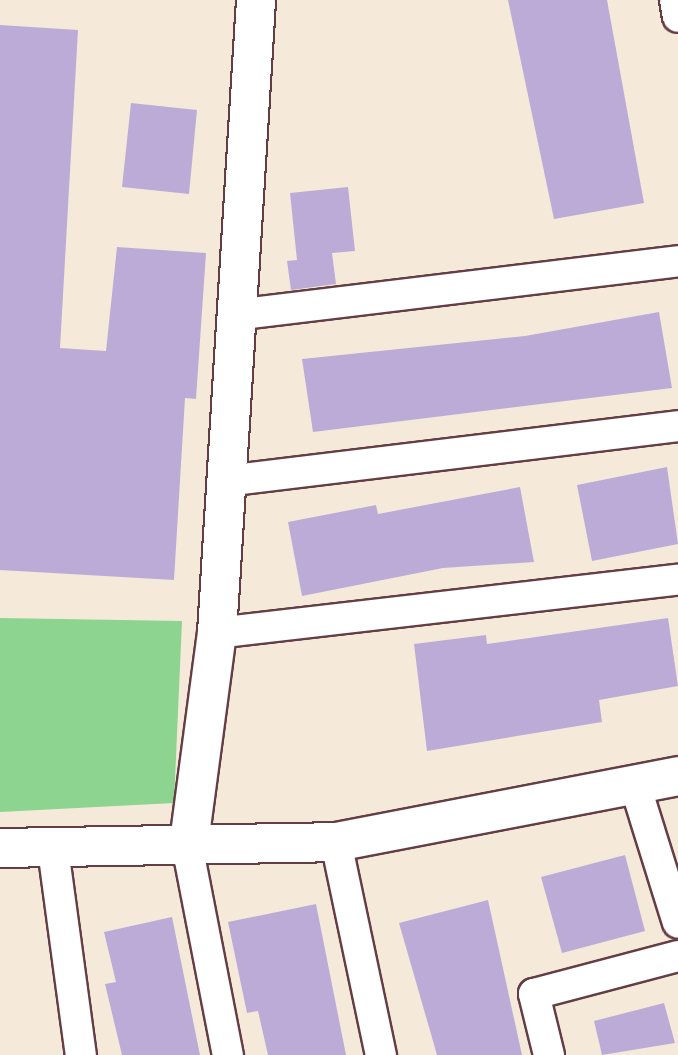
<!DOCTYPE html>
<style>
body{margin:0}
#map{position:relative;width:678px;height:1055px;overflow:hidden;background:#f5ead9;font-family:Sriracha,sans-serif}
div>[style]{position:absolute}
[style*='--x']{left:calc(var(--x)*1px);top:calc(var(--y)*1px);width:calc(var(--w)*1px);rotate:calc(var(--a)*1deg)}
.green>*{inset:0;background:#8cd48f}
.building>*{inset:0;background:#bdabd7}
.roads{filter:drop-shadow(2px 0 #643d45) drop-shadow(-2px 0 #643d45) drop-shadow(0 2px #643d45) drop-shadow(0 -2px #643d45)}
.minor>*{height:30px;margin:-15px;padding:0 15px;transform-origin:15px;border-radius:15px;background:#fff}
.tertiary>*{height:38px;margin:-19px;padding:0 19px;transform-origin:19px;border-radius:19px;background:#fff}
span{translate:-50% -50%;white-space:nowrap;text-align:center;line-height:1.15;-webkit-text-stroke:6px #f6f6f2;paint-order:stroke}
</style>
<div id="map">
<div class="green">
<div style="clip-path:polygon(0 618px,182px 621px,174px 803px,0 812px)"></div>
</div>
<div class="building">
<div style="clip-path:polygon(508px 0,607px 0,644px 203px,554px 219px)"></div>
<div style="clip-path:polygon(0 25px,78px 30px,60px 348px,106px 351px,117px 247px,206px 253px,196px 399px,185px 398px,174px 580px,0 570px)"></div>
<div style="clip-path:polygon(131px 103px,197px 110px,189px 194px,122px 187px)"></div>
<div style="clip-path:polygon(348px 187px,355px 251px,332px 253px,336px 284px,291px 290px,287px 261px,297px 260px,290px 193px)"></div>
<div style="clip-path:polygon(659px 312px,672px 388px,313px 432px,302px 359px,525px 336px)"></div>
<div style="clip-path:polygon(667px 467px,678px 544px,592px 561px,577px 485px)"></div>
<div style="clip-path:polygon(520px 487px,534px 562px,443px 568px,302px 596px,288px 522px,376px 505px,378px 514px)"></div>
<div style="clip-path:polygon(668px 618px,678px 686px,599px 700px,602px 722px,427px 751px,414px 644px,486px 635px,487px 644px)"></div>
<div style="clip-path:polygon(625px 855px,645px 931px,562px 953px,541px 877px)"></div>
<div style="clip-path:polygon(488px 900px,522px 1055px,437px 1055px,399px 923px)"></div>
<div style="clip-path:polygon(316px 904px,346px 1055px,268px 1055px,258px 1011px,247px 1013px,228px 922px)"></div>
<div style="clip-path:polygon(172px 917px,200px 1055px,122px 1055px,105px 984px,116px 982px,104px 932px)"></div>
<div style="clip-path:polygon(664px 1003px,675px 1043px,602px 1055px,594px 1021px)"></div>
</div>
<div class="roads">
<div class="minor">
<div style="--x:675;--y:0;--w:17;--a:80"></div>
<div style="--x:234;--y:315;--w:447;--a:-6.9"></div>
<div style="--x:225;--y:481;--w:456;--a:-6.9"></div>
<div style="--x:217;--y:633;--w:464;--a:-6.6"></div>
<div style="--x:636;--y:788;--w:141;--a:72.7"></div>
<div style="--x:336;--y:842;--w:218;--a:78.1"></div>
<div style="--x:53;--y:849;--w:208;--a:82.3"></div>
<div style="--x:188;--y:850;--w:209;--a:79"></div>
<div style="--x:549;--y:1055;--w:63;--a:-103.8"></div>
<div style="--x:534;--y:994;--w:149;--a:-14.8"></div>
</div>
<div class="tertiary">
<div style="--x:0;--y:848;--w:336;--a:-1"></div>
<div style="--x:336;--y:842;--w:348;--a:-10.9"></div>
<div style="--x:188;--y:850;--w:219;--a:-82.4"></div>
<div style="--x:217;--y:633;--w:634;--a:-86.47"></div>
</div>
</div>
</div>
